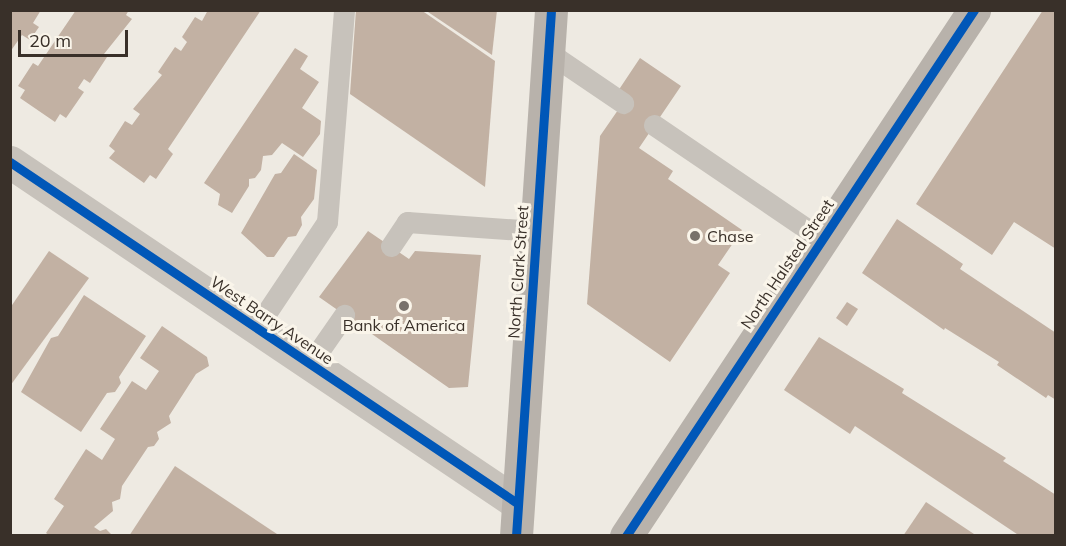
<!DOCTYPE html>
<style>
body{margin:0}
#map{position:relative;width:1066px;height:546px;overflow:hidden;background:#eeeae2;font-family:Mulish,sans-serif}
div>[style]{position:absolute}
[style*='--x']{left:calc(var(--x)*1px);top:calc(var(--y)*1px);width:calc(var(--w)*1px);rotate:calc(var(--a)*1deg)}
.building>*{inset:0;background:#c2b1a3}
.service>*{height:21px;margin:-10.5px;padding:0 10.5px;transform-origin:10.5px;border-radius:10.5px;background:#c7c2bb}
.minor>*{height:33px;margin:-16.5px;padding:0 16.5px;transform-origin:16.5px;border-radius:16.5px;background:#c7c2bb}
.secondary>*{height:33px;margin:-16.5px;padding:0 16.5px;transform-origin:16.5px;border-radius:16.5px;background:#b8b2ab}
.cycleway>*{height:9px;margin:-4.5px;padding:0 4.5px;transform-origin:4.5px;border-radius:4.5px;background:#0057b8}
.dots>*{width:16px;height:16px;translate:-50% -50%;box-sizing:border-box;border:3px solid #faf5ea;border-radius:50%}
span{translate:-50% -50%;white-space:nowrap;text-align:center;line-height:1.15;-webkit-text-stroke:6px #faf5ea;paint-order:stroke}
.poi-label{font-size:16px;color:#393029}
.left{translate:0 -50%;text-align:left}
.street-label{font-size:16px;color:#393029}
.frame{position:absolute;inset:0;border:12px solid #393029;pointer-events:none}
.scale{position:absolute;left:18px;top:30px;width:110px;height:27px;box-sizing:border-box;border:3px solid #393029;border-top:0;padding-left:8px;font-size:18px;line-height:21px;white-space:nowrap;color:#393029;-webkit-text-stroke:4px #faf5ea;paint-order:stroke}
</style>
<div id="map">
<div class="building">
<div style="clip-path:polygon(10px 10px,41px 10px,33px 23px,39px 27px,30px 40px,22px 35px,10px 52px)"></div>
<div style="clip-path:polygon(76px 10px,129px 10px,126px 15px,132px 19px,104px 54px,107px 57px,90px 83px,84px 79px,78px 88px,84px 92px,66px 118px,60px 114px,55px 122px,20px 98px,25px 90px,18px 86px,33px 63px,38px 66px)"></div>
<div style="clip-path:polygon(208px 10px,261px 10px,168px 149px,173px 154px,156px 179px,150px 175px,144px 183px,109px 158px,115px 151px,109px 146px,125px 121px,132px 125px,140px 114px,133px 109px,162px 75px,158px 72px,175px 47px,181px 51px,187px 42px,182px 37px,195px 17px,202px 21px)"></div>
<div style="clip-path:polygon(356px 10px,421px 10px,495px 61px,485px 187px,350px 94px)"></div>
<div style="clip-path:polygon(425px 10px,497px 10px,492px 55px)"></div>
<div style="clip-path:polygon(1043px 10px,1056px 10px,1056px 249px,1014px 222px,992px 255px,916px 204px)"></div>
<div style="clip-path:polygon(295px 48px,308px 56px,300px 69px,319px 82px,302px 108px,321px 121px,320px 134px,303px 157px,282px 143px,272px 155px,263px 156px,261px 170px,255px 178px,249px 179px,249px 186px,232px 213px,218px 205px,220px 194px,204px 183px)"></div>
<div style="clip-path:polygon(640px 58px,681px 86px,639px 148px,673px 171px,668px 179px,742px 230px,718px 265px,730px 273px,670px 362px,587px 304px,600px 136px,627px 97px,618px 91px)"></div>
<div style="clip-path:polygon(294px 154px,317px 170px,314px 199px,301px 217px,302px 225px,296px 236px,288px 237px,274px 257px,267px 257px,241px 233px,275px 174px,281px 173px)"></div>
<div style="clip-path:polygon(897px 219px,963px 264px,960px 269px,1056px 333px,1056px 400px,1048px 395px,1046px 398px,997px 365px,999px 362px,945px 328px,944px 330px,862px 273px)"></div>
<div style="clip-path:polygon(368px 231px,409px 259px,415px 251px,481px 255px,468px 387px,449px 388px,319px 297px)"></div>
<div style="clip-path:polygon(49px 251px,89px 278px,10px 386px,10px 308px)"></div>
<div style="clip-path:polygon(84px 295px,146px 336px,119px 377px,121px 383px,115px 392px,107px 393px,81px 432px,21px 392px,51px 338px,58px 336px)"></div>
<div style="clip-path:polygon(847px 302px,858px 309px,847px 326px,836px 318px)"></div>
<div style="clip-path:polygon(162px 326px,207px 357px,209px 366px,196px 374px,169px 416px,171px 423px,157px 432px,159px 439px,154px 446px,148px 447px,122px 486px,120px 499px,112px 502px,113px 511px,94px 527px,100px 531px,106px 529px,113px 536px,50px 536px,46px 533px,64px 506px,54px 499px,86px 449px,102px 460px,115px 439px,100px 429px,132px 381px,146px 390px,159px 371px,140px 358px)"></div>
<div style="clip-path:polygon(819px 337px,904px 389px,902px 393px,1006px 458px,1003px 461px,1056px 495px,1056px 536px,1020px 536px,855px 426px,850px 434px,784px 390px)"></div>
<div style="clip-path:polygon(175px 466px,280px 536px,129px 536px)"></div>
<div style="clip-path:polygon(926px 502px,977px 536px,903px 536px)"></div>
</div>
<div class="service">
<div style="--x:548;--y:52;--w:91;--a:34.2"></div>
<div style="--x:654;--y:125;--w:203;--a:34.2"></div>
<div style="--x:391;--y:246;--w:29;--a:-56"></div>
<div style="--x:407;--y:222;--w:129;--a:4"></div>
<div style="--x:257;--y:327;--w:126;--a:-56.3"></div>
<div style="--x:327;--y:222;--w:213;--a:-85.4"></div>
<div style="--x:310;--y:364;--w:60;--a:-55.2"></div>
</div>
<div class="minor">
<div style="--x:10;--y:162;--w:611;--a:33.92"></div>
</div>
<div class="secondary">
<div style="--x:516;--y:536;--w:527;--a:-86.19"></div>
<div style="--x:626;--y:536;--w:631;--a:-56.51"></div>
</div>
<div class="cycleway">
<div style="--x:10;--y:162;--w:611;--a:33.92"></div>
<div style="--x:516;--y:536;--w:527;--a:-86.19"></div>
<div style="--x:626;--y:536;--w:631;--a:-56.51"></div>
</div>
<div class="dots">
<div style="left:695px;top:236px;background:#78716a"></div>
<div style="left:404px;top:306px;background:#78716a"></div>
</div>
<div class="poi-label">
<span class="left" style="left:707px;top:236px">Chase</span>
<span style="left:404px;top:325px">Bank of America</span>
</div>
<div class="street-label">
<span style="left:787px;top:264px;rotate:-56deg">North Halsted Street</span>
<span style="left:518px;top:272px;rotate:-86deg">North Clark Street</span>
<span style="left:272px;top:320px;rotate:34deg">West Barry Avenue</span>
</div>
<div class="frame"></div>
<div class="scale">20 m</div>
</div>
